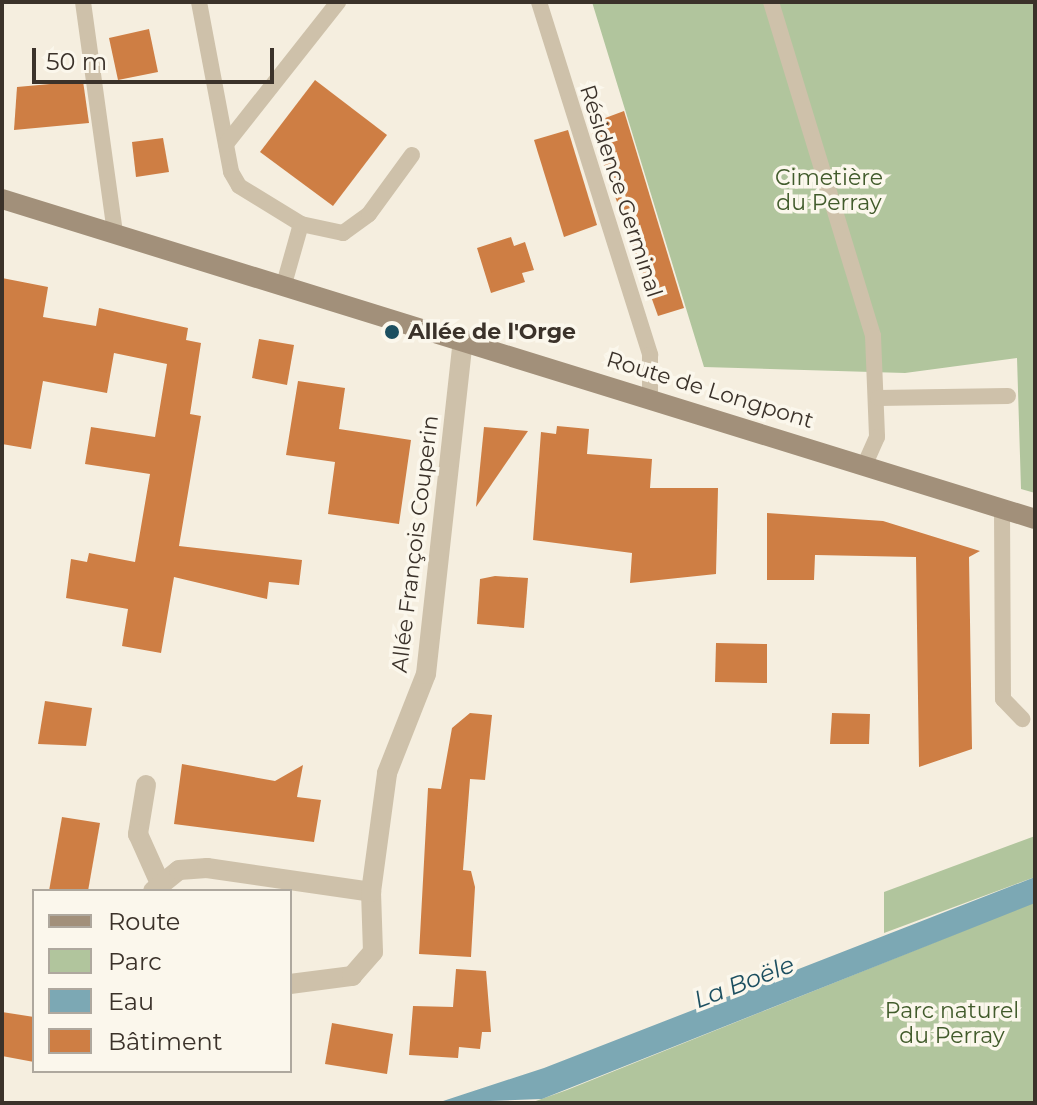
<!DOCTYPE html>
<meta charset="utf-8">
<style>
body{margin:0}
#map{position:relative;width:1037px;height:1105px;overflow:hidden;background:#f5eedf;font-family:Montserrat,sans-serif}
div>[style]{position:absolute}
[style*='--x']{left:calc(var(--x)*1px);top:calc(var(--y)*1px);width:calc(var(--w)*1px);rotate:calc(var(--a)*1deg)}
.green>*{inset:0;background:#b1c59d}
.water>*{inset:0;background:#7ca8b4}
.building>*{inset:0;background:#ce7e44}
.service>*{height:16px;margin:-8px;padding:0 8px;transform-origin:8px;border-radius:8px;background:#cec1aa}
.minor>*{height:20px;margin:-10px;padding:0 10px;transform-origin:10px;border-radius:10px;background:#cec1aa}
.secondary>*{height:20px;margin:-10px;padding:0 10px;transform-origin:10px;border-radius:10px;background:#a2907a}
.dots>*{width:22px;height:22px;translate:-50% -50%;box-sizing:border-box;border:4px solid #fbf7ec;border-radius:50%}
span{translate:-50% -50%;white-space:nowrap;text-align:center;line-height:1.15;-webkit-text-stroke:7px #fbf7ec;paint-order:stroke}
.park-label{font-size:22px;color:#415b2b}
.street-label{font-size:22px;color:#3b322a}
.poi-label{font-size:22px;color:#3b322a;font-weight:700}
.left{translate:0 -50%;text-align:left}
.water-label{font-size:24px;color:#1c4f60;font-style:italic}
.frame{position:absolute;inset:0;border:4px solid #3b322a;pointer-events:none}
.legend{position:absolute;left:32px;top:889px;width:260px;height:184px;box-sizing:border-box;background:#fbf7ec;border:2px solid #aea89e;margin:0;padding:10px 14px;list-style:none;font-size:24px;color:#3b322a}
.legend li{display:flex;align-items:center;gap:16px;height:40px}
.legend b{width:40px;border:2px solid #aea89e}
.scale{position:absolute;left:32px;top:48px;width:242px;height:36px;box-sizing:border-box;border:4px solid #3b322a;border-top:0;padding-left:10px;font-size:24px;line-height:28px;white-space:nowrap;color:#3b322a;-webkit-text-stroke:6px #fbf7ec;paint-order:stroke}
</style>
<div id="map">
<div class="green">
<div style="clip-path:polygon(592px 2px,1035px 2px,1035px 493px,1021px 489px,1017px 358px,905px 373px,704px 367px)"></div>
<div style="clip-path:polygon(1035px 836px,1035px 877px,884px 933px,884px 892px)"></div>
<div style="clip-path:polygon(1035px 902px,1035px 1103px,530px 1103px,567px 1090px)"></div>
</div>
<div class="water">
<div style="clip-path:polygon(1035px 877px,1035px 903px,542px 1099px,437px 1103px,544px 1068px)"></div>
</div>
<div class="building">
<div style="clip-path:polygon(149px 29px,158px 72px,118px 80px,109px 38px)"></div>
<div style="clip-path:polygon(315px 80px,387px 135px,333px 206px,260px 152px)"></div>
<div style="clip-path:polygon(83px 81px,89px 123px,14px 130px,17px 87px)"></div>
<div style="clip-path:polygon(624px 111px,684px 308px,658px 316px,589px 124px)"></div>
<div style="clip-path:polygon(568px 130px,597px 225px,564px 237px,534px 140px)"></div>
<div style="clip-path:polygon(163px 138px,169px 172px,136px 177px,132px 142px)"></div>
<div style="clip-path:polygon(511px 237px,514px 246px,525px 242px,534px 270px,522px 273px,525px 282px,491px 293px,477px 248px)"></div>
<div style="clip-path:polygon(2px 278px,48px 287px,43px 317px,96px 326px,99px 308px,188px 328px,186px 340px,201px 343px,190px 414px,201px 416px,179px 546px,302px 560px,299px 585px,269px 582px,267px 599px,174px 577px,161px 653px,122px 646px,128px 609px,66px 598px,71px 559px,87px 562px,89px 553px,135px 562px,150px 474px,85px 464px,91px 427px,155px 437px,167px 364px,114px 353px,107px 393px,43px 381px,31px 449px,2px 444px)"></div>
<div style="clip-path:polygon(259px 339px,294px 345px,287px 385px,252px 378px)"></div>
<div style="clip-path:polygon(298px 381px,345px 388px,339px 429px,411px 440px,399px 524px,328px 514px,335px 462px,286px 455px)"></div>
<div style="clip-path:polygon(557px 426px,589px 429px,587px 454px,652px 459px,650px 488px,718px 488px,716px 574px,630px 583px,632px 553px,533px 540px,541px 432px,556px 434px)"></div>
<div style="clip-path:polygon(484px 427px,528px 431px,476px 507px)"></div>
<div style="clip-path:polygon(767px 513px,883px 521px,980px 551px,969px 557px,972px 749px,919px 767px,916px 557px,815px 555px,814px 580px,767px 580px)"></div>
<div style="clip-path:polygon(495px 576px,528px 578px,524px 628px,477px 624px,480px 579px)"></div>
<div style="clip-path:polygon(716px 643px,767px 644px,767px 683px,715px 682px)"></div>
<div style="clip-path:polygon(45px 701px,92px 708px,86px 746px,38px 744px)"></div>
<div style="clip-path:polygon(470px 713px,492px 715px,485px 780px,470px 779px,463px 870px,471px 871px,475px 887px,471px 957px,419px 954px,428px 788px,441px 789px,452px 728px)"></div>
<div style="clip-path:polygon(832px 713px,870px 714px,869px 744px,830px 744px)"></div>
<div style="clip-path:polygon(182px 764px,275px 781px,303px 765px,297px 797px,321px 800px,314px 842px,174px 824px)"></div>
<div style="clip-path:polygon(62px 817px,100px 823px,88px 891px,49px 891px)"></div>
<div style="clip-path:polygon(456px 969px,486px 971px,491px 1032px,482px 1032px,480px 1049px,459px 1047px,458px 1058px,409px 1055px,413px 1006px,453px 1007px)"></div>
<div style="clip-path:polygon(2px 1012px,34px 1017px,34px 1062px,2px 1056px)"></div>
<div style="clip-path:polygon(332px 1023px,393px 1034px,387px 1074px,325px 1064px)"></div>
</div>
<div class="service">
<div style="--x:83;--y:2;--w:234;--a:82.1"></div>
<div style="--x:199;--y:2;--w:173;--a:79.3"></div>
<div style="--x:231;--y:172;--w:16;--a:60"></div>
<div style="--x:239;--y:186;--w:73;--a:31.5"></div>
<div style="--x:301;--y:224;--w:62;--a:105.8"></div>
<div style="--x:539;--y:2;--w:370;--a:72.5"></div>
<div style="--x:650;--y:355;--w:40;--a:90"></div>
<div style="--x:771;--y:2;--w:349;--a:73"></div>
<div style="--x:873;--y:336;--w:101;--a:87.7"></div>
<div style="--x:877;--y:437;--w:30;--a:114"></div>
<div style="--x:226;--y:144;--w:181;--a:-51.7"></div>
<div style="--x:301;--y:224;--w:43;--a:12.1"></div>
<div style="--x:343;--y:233;--w:32;--a:-36"></div>
<div style="--x:369;--y:214;--w:73;--a:-53.9"></div>
<div style="--x:878;--y:398;--w:130;--a:-0.9"></div>
<div style="--x:1002;--y:510;--w:189;--a:89.7"></div>
<div style="--x:1003;--y:699;--w:28;--a:46"></div>
</div>
<div class="minor">
<div style="--x:146;--y:785;--w:50;--a:99.3"></div>
<div style="--x:138;--y:834;--w:51;--a:65.9"></div>
<div style="--x:153;--y:891;--w:33;--a:-39"></div>
<div style="--x:179;--y:870;--w:28;--a:-4"></div>
<div style="--x:207;--y:868;--w:166;--a:8.3"></div>
<div style="--x:290;--y:984;--w:63;--a:-7.4"></div>
<div style="--x:352;--y:976;--w:32;--a:-49"></div>
<div style="--x:373;--y:952;--w:60;--a:-91.9"></div>
<div style="--x:371;--y:892;--w:120;--a:-82.3"></div>
<div style="--x:387;--y:773;--w:106;--a:-68.5"></div>
<div style="--x:426;--y:674;--w:337;--a:-83.7"></div>
</div>
<div class="secondary">
<div style="--x:2;--y:199;--w:1081;--a:17.21"></div>
</div>
<div class="dots">
<div style="left:392px;top:332px;background:#1c4f60"></div>
</div>
<div class="park-label">
<span style="left:829px;top:190px">Cimetière<br>du Perray</span>
<span style="left:952px;top:1023px">Parc naturel<br>du Perray</span>
</div>
<div class="street-label">
<span style="left:621px;top:191px;rotate:72deg">Résidence Germinal</span>
<span style="left:710px;top:390px;rotate:17deg">Route de Longpont</span>
<span style="left:415px;top:544px;rotate:-83deg">Allée François Couperin</span>
</div>
<div class="poi-label">
<span class="left" style="left:408px;top:332px">Allée de l'Orge</span>
</div>
<div class="water-label">
<span style="left:744px;top:982px;rotate:-21deg">La Boële</span>
</div>
<div class="frame"></div>
<ul class="legend">
<li><b style="height:10px;background:#a2907a"></b>Route</li>
<li><b style="height:22px;background:#b1c59d"></b>Parc</li>
<li><b style="height:22px;background:#7ca8b4"></b>Eau</li>
<li><b style="height:22px;background:#ce7e44"></b>Bâtiment</li>
</ul>
<div class="scale">50 m</div>
</div>
